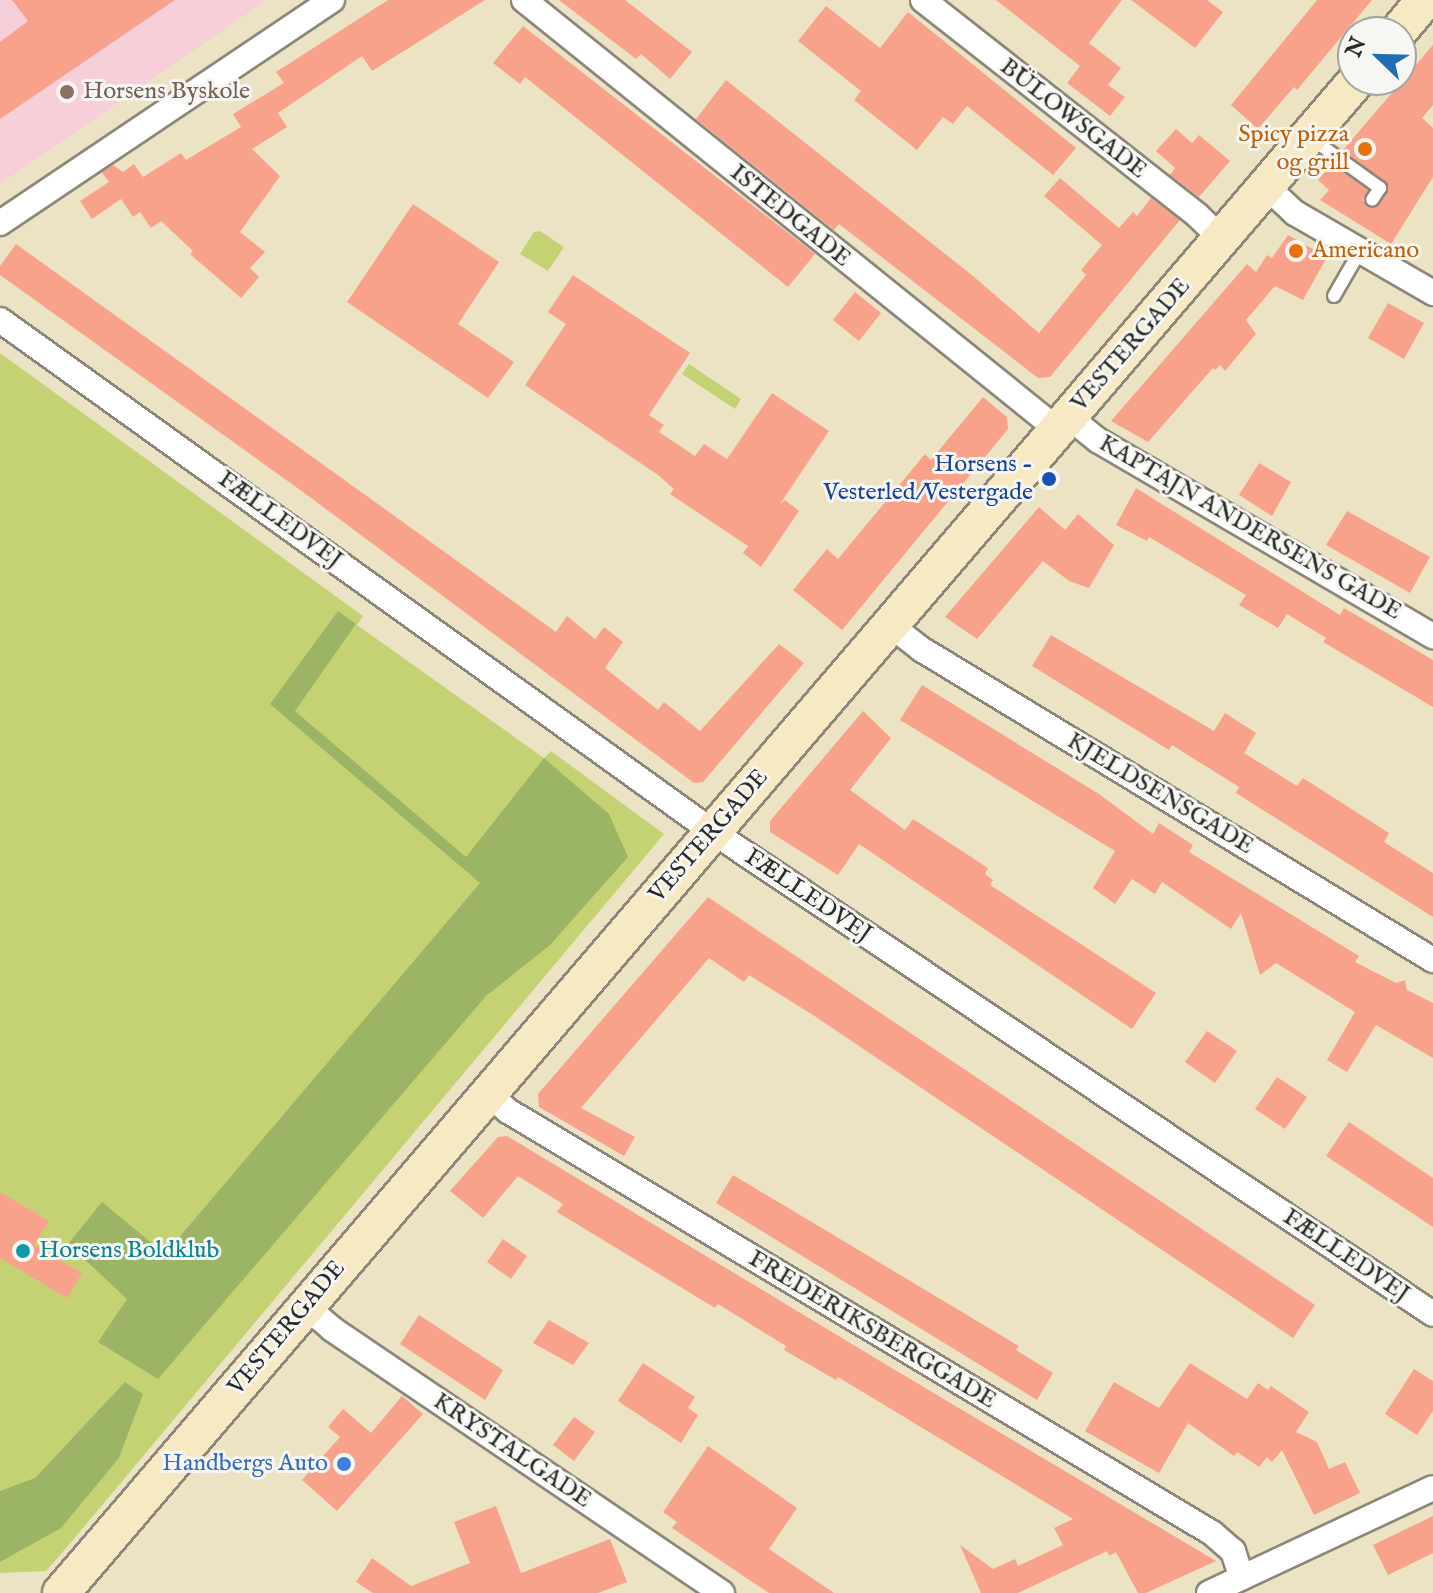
<!DOCTYPE html>
<meta charset="utf-8">
<style>
body{margin:0}
#map{position:relative;width:1433px;height:1593px;overflow:hidden;background:#ece3c5;font-family:"IM FELL English",serif}
div>[style]{position:absolute}
[style*='--x']{left:calc(var(--x)*1px);top:calc(var(--y)*1px);width:calc(var(--w)*1px);rotate:calc(var(--a)*1deg)}
.built>*{inset:0;background:#f6cfd8}
.green>*{inset:0;background:#c5d274}
.forest>*{inset:0;background:#9cb466}
.building>*{inset:0;background:#f8a28c}
.roads{filter:drop-shadow(2px 0 #8c8778) drop-shadow(-2px 0 #8c8778) drop-shadow(0 2px #8c8778) drop-shadow(0 -2px #8c8778)}
.service>*{height:12px;margin:-6px;padding:0 6px;transform-origin:6px;border-radius:6px;background:#fff}
.minor>*{height:24px;margin:-12px;padding:0 12px;transform-origin:12px;border-radius:12px;background:#fff}
.secondary>*{height:36px;margin:-18px;padding:0 18px;transform-origin:18px;border-radius:18px;background:#f6e9c3}
.dots>*{width:22px;height:22px;translate:-50% -50%;box-sizing:border-box;border:4px solid #f6f6f2;border-radius:50%}
span{translate:-50% -50%;white-space:nowrap;text-align:center;line-height:1.15;-webkit-text-stroke:6px #f6f6f2;paint-order:stroke}
.education-label{font-size:24px;color:#785e54}
.left{translate:0 -50%;text-align:left}
.street-label{font-size:24px;color:#2b2b2b}
.food-label{font-size:24px;color:#c56008}
.right{translate:-100% -50%;text-align:right}
.transit-label{font-size:24px;color:#164399}
.culture-label{font-size:24px;color:#0d838f}
.shop-label{font-size:24px;color:#366cbe}
.north{position:absolute;left:1337px;top:16px;width:80px;height:80px;box-sizing:border-box;background:#f6f6f2;border:2px solid #a5a5a2;border-radius:50%;rotate:293deg;font-size:22px;font-weight:700;line-height:32px;text-align:center;color:#2b2b2b}
.north::after{content:'';display:block;margin:auto;width:28px;height:36px;background:#1f6fb2;clip-path:polygon(50% 0,100% 100%,50% 72%,0 100%)}
</style>
<div id="map">
<div class="built">
<div style="clip-path:polygon(0 0,267px 0,0 184px)"></div>
</div>
<div class="green">
<div style="clip-path:polygon(540px 231px,564px 247px,548px 271px,520px 254px,534px 232px)"></div>
<div style="clip-path:polygon(0 353px,363px 616px,357px 625px,544px 758px,551px 751px,664px 834px,67px 1547px,46px 1571px,0 1573px)"></div>
<div style="clip-path:polygon(689px 364px,741px 399px,735px 409px,682px 374px)"></div>
</div>
<div class="forest">
<div style="clip-path:polygon(338px 611px,356px 624px,295px 711px,466px 857px,544px 758px,609px 814px,628px 857px,550px 945px,486px 996px,158px 1379px,98px 1342px,127px 1299px,68px 1244px,102px 1202px,165px 1254px,480px 883px,270px 704px)"></div>
<div style="clip-path:polygon(125px 1382px,143px 1394px,119px 1458px,61px 1528px,0 1562px,0 1491px,35px 1478px)"></div>
</div>
<div class="building">
<div style="clip-path:polygon(12px 0,175px 0,0 119px,0 42px,28px 21px)"></div>
<div style="clip-path:polygon(388px 0,485px 0,372px 71px,362px 56px,278px 113px,287px 127px,252px 149px,280px 176px,240px 232px,265px 252px,250px 268px,259px 277px,241px 298px,190px 254px,193px 251px,161px 221px,151px 228px,140px 212px,133px 217px,121px 199px,92px 219px,80px 201px,109px 182px,102px 172px,113px 165px,123px 172px,134px 164px,143px 177px,181px 153px,186px 160px,241px 127px,233px 114px,284px 83px,276px 72px)"></div>
<div style="clip-path:polygon(559px 0,625px 0,692px 52px,670px 79px,641px 54px,636px 59px)"></div>
<div style="clip-path:polygon(996px 0,1122px 0,1089px 43px,1121px 68px,1108px 85px,1125px 97px,1110px 116px,1067px 83px,1080px 66px)"></div>
<div style="clip-path:polygon(1131px 0,1207px 0,1223px 12px,1195px 48px)"></div>
<div style="clip-path:polygon(1317px 0,1372px 0,1297px 90px,1294px 87px,1258px 129px,1231px 105px)"></div>
<div style="clip-path:polygon(826px 6px,880px 48px,908px 12px,1076px 148px,1053px 175px,967px 106px,953px 124px,943px 117px,917px 150px,854px 100px,861px 91px,798px 41px)"></div>
<div style="clip-path:polygon(523px 26px,815px 254px,788px 287px,525px 77px,520px 84px,493px 63px)"></div>
<div style="clip-path:polygon(1433px 45px,1433px 105px,1422px 118px,1433px 128px,1433px 177px,1391px 244px,1320px 200px,1329px 190px,1318px 180px,1332px 164px,1368px 190px,1363px 199px,1366px 207px,1379px 205px,1388px 192px,1388px 184px,1343px 150px)"></div>
<div style="clip-path:polygon(726px 80px,973px 276px,1039px 333px,1086px 275px,1081px 270px,1102px 245px,1044px 196px,1060px 178px,1119px 228px,1133px 212px,1137px 216px,1151px 198px,1180px 220px,1050px 377px,1038px 378px,839px 224px,834px 230px,696px 119px)"></div>
<div style="clip-path:polygon(1176px 129px,1192px 143px,1199px 135px,1230px 161px,1199px 197px,1170px 175px,1175px 168px,1156px 151px)"></div>
<div style="clip-path:polygon(413px 204px,499px 262px,458px 324px,514px 362px,488px 398px,347px 302px)"></div>
<div style="clip-path:polygon(1288px 235px,1327px 257px,1303px 300px,1275px 286px,1246px 320px,1256px 334px,1225px 371px,1220px 365px,1215px 370px,1213px 368px,1148px 442px,1111px 421px,1247px 264px,1256px 272px,1267px 255px,1272px 258px)"></div>
<div style="clip-path:polygon(16px 244px,556px 632px,567px 616px,595px 639px,604px 627px,623px 642px,605px 668px,658px 710px,664px 702px,700px 731px,779px 644px,804px 663px,703px 782px,694px 783px,303px 492px,0 275px,0 266px)"></div>
<div style="clip-path:polygon(573px 275px,690px 353px,649px 415px,664px 425px,659px 432px,695px 456px,704px 444px,727px 459px,772px 393px,829px 431px,780px 504px,785px 500px,799px 511px,761px 567px,743px 553px,748px 546px,670px 494px,674px 489px,658px 475px,525px 385px,566px 324px,548px 312px)"></div>
<div style="clip-path:polygon(855px 292px,881px 313px,859px 341px,833px 320px)"></div>
<div style="clip-path:polygon(1388px 303px,1424px 323px,1404px 359px,1368px 338px)"></div>
<div style="clip-path:polygon(983px 397px,1007px 417px,1008px 429px,842px 630px,793px 590px,827px 549px,838px 559px,925px 454px,931px 460px)"></div>
<div style="clip-path:polygon(1259px 463px,1291px 482px,1272px 516px,1239px 495px)"></div>
<div style="clip-path:polygon(1136px 488px,1340px 615px,1344px 608px,1433px 660px,1433px 707px,1323px 642px,1326px 638px,1287px 614px,1278px 628px,1239px 605px,1246px 595px,1149px 537px,1147px 541px,1116px 525px)"></div>
<div style="clip-path:polygon(1039px 507px,1065px 530px,1078px 514px,1114px 545px,1089px 588px,1069px 581px,1043px 561px,977px 639px,945px 617px)"></div>
<div style="clip-path:polygon(1347px 511px,1430px 557px,1410px 593px,1326px 545px)"></div>
<div style="clip-path:polygon(1051px 635px,1214px 731px,1225px 713px,1256px 733px,1244px 753px,1297px 786px,1303px 778px,1389px 833px,1384px 842px,1433px 873px,1433px 917px,1236px 793px,1239px 787px,1172px 745px,1169px 750px,1032px 666px)"></div>
<div style="clip-path:polygon(922px 685px,1099px 794px,1153px 834px,1159px 823px,1193px 845px,1189px 852px,1359px 956px,1355px 962px,1396px 983px,1405px 980px,1407px 990px,1433px 1003px,1433px 1058px,1376px 1025px,1347px 1072px,1327px 1060px,1355px 1012px,1276px 963px,1260px 975px,1241px 913px,1231px 929px,1162px 882px,1155px 894px,1132px 879px,1115px 904px,1093px 888px,1115px 851px,900px 720px)"></div>
<div style="clip-path:polygon(863px 711px,891px 738px,850px 790px,905px 830px,913px 819px,988px 868px,985px 874px,993px 880px,990px 885px,1156px 993px,1132px 1029px,859px 844px,838px 875px,770px 832px,770px 821px)"></div>
<div style="clip-path:polygon(708px 897px,1315px 1305px,1293px 1338px,813px 1015px,749px 975px,744px 982px,709px 958px,581px 1108px,635px 1137px,624px 1156px,539px 1107px,538px 1094px)"></div>
<div style="clip-path:polygon(1207px 1031px,1237px 1051px,1215px 1083px,1185px 1062px)"></div>
<div style="clip-path:polygon(1277px 1077px,1307px 1097px,1285px 1129px,1255px 1109px)"></div>
<div style="clip-path:polygon(1349px 1122px,1433px 1178px,1433px 1227px,1326px 1156px)"></div>
<div style="clip-path:polygon(507px 1136px,880px 1361px,1216px 1561px,1146px 1593px,1138px 1593px,1116px 1552px,1109px 1556px,1107px 1551px,1018px 1593px,981px 1593px,960px 1545px,993px 1569px,1015px 1559px,1018px 1566px,1063px 1545px,1054px 1528px,1073px 1519px,838px 1377px,836px 1380px,784px 1350px,786px 1346px,718px 1304px,715px 1308px,557px 1212px,563px 1204px,518px 1176px,483px 1218px,450px 1191px,498px 1137px)"></div>
<div style="clip-path:polygon(733px 1175px,1019px 1346px,1016px 1350px,1053px 1373px,1037px 1400px,716px 1203px)"></div>
<div style="clip-path:polygon(0 1192px,49px 1221px,34px 1245px,82px 1273px,67px 1298px,0 1258px)"></div>
<div style="clip-path:polygon(503px 1239px,527px 1256px,511px 1279px,487px 1262px)"></div>
<div style="clip-path:polygon(419px 1315px,503px 1370px,485px 1400px,400px 1344px)"></div>
<div style="clip-path:polygon(549px 1320px,589px 1343px,573px 1365px,533px 1343px)"></div>
<div style="clip-path:polygon(643px 1363px,695px 1397px,688px 1408px,698px 1415px,681px 1443px,618px 1401px)"></div>
<div style="clip-path:polygon(1190px 1363px,1247px 1399px,1258px 1383px,1268px 1390px,1271px 1386px,1309px 1412px,1296px 1432px,1317px 1442px,1329px 1469px,1345px 1462px,1360px 1493px,1314px 1515px,1282px 1450px,1272px 1462px,1267px 1457px,1259px 1467px,1237px 1452px,1234px 1456px,1188px 1423px,1159px 1473px,1085px 1431px,1114px 1382px,1159px 1408px)"></div>
<div style="clip-path:polygon(1414px 1369px,1433px 1381px,1433px 1411px,1417px 1435px,1385px 1414px)"></div>
<div style="clip-path:polygon(402px 1396px,423px 1414px,337px 1511px,302px 1480px,340px 1437px,328px 1427px,343px 1409px,371px 1433px)"></div>
<div style="clip-path:polygon(574px 1417px,595px 1432px,574px 1461px,553px 1445px)"></div>
<div style="clip-path:polygon(708px 1446px,797px 1508px,769px 1549px,834px 1593px,769px 1593px,672px 1528px,677px 1522px,663px 1512px)"></div>
<div style="clip-path:polygon(496px 1506px,521px 1573px,610px 1539px,627px 1582px,598px 1593px,373px 1593px,356px 1582px,372px 1558px,411px 1586px,470px 1563px,454px 1522px)"></div>
<div style="clip-path:polygon(1433px 1516px,1433px 1553px,1388px 1575px,1373px 1545px)"></div>
</div>
<div class="roads">
<div class="service">
<div style="--x:1312;--y:139;--w:84;--a:35.8"></div>
<div style="--x:1380;--y:188;--w:14;--a:124"></div>
<div style="--x:1334;--y:296;--w:52;--a:-60"></div>
</div>
<div class="minor">
<div style="--x:524;--y:0;--w:686;--a:38.84"></div>
<div style="--x:923;--y:0;--w:348;--a:38.1"></div>
<div style="--x:1197;--y:215;--w:35;--a:44"></div>
<div style="--x:1267;--y:187;--w:38;--a:43"></div>
<div style="--x:1295;--y:213;--w:160;--a:30.1"></div>
<div style="--x:0;--y:223;--w:400;--a:-33.9"></div>
<div style="--x:0;--y:320;--w:878;--a:35.68"></div>
<div style="--x:713;--y:832;--w:866;--a:33.8"></div>
<div style="--x:1069;--y:417;--w:38;--a:39"></div>
<div style="--x:1099;--y:441;--w:387;--a:30.3"></div>
<div style="--x:889;--y:624;--w:41;--a:38"></div>
<div style="--x:921;--y:649;--w:599;--a:31.28"></div>
<div style="--x:488;--y:1093;--w:27;--a:42"></div>
<div style="--x:508;--y:1111;--w:821;--a:30.94"></div>
<div style="--x:1212;--y:1533;--w:28;--a:41"></div>
<div style="--x:1233;--y:1551;--w:28;--a:72"></div>
<div style="--x:305;--y:1306;--w:35;--a:40"></div>
<div style="--x:332;--y:1329;--w:471;--a:34.1"></div>
<div style="--x:1209;--y:1593;--w:247;--a:-25.1"></div>
</div>
<div class="secondary">
<div style="--x:1398;--y:32;--w:42;--a:-49.8"></div>
<div style="--x:61;--y:1593;--w:1992;--a:-49.42"></div>
</div>
</div>
<div class="dots">
<div style="left:67px;top:92px;background:#8d6e63"></div>
<div style="left:1365px;top:149px;background:#e8710a"></div>
<div style="left:1296px;top:251px;background:#e8710a"></div>
<div style="left:1049px;top:479px;background:#1a4fb4"></div>
<div style="left:23px;top:1251px;background:#0f9aa8"></div>
<div style="left:344px;top:1464px;background:#3f7fe0"></div>
</div>
<div class="education-label">
<span class="left" style="left:83px;top:92px">Horsens Byskole</span>
</div>
<div class="street-label">
<span style="left:1073px;top:119px;rotate:38deg">BÜLOWSGADE</span>
<span style="left:790px;top:216px;rotate:39deg">ISTEDGADE</span>
<span style="left:1131px;top:345px;rotate:-49deg">VESTERGADE</span>
<span style="left:280px;top:520px;rotate:36deg">FÆLLEDVEJ</span>
<span style="left:1250px;top:528px;rotate:30deg">KAPTAJN ANDERSENS GADE</span>
<span style="left:1160px;top:794px;rotate:31deg">KJELDSENSGADE</span>
<span style="left:709px;top:836px;rotate:-49deg">VESTERGADE</span>
<span style="left:808px;top:896px;rotate:34deg">FÆLLEDVEJ</span>
<span style="left:1346px;top:1256px;rotate:34deg">FÆLLEDVEJ</span>
<span style="left:287px;top:1328px;rotate:-50deg">VESTERGADE</span>
<span style="left:872px;top:1330px;rotate:31deg">FREDERIKSBERGGADE</span>
<span style="left:512px;top:1451px;rotate:34deg">KRYSTALGADE</span>
</div>
<div class="food-label">
<span class="right" style="left:1349px;top:149px">Spicy pizza<br>og grill</span>
<span class="left" style="left:1312px;top:251px">Americano</span>
</div>
<div class="transit-label">
<span class="right" style="left:1033px;top:479px">Horsens -<br>Vesterled/Vestergade</span>
</div>
<div class="culture-label">
<span class="left" style="left:39px;top:1251px">Horsens Boldklub</span>
</div>
<div class="shop-label">
<span class="right" style="left:328px;top:1464px">Handbergs Auto</span>
</div>
<div class="north">N</div>
</div>
